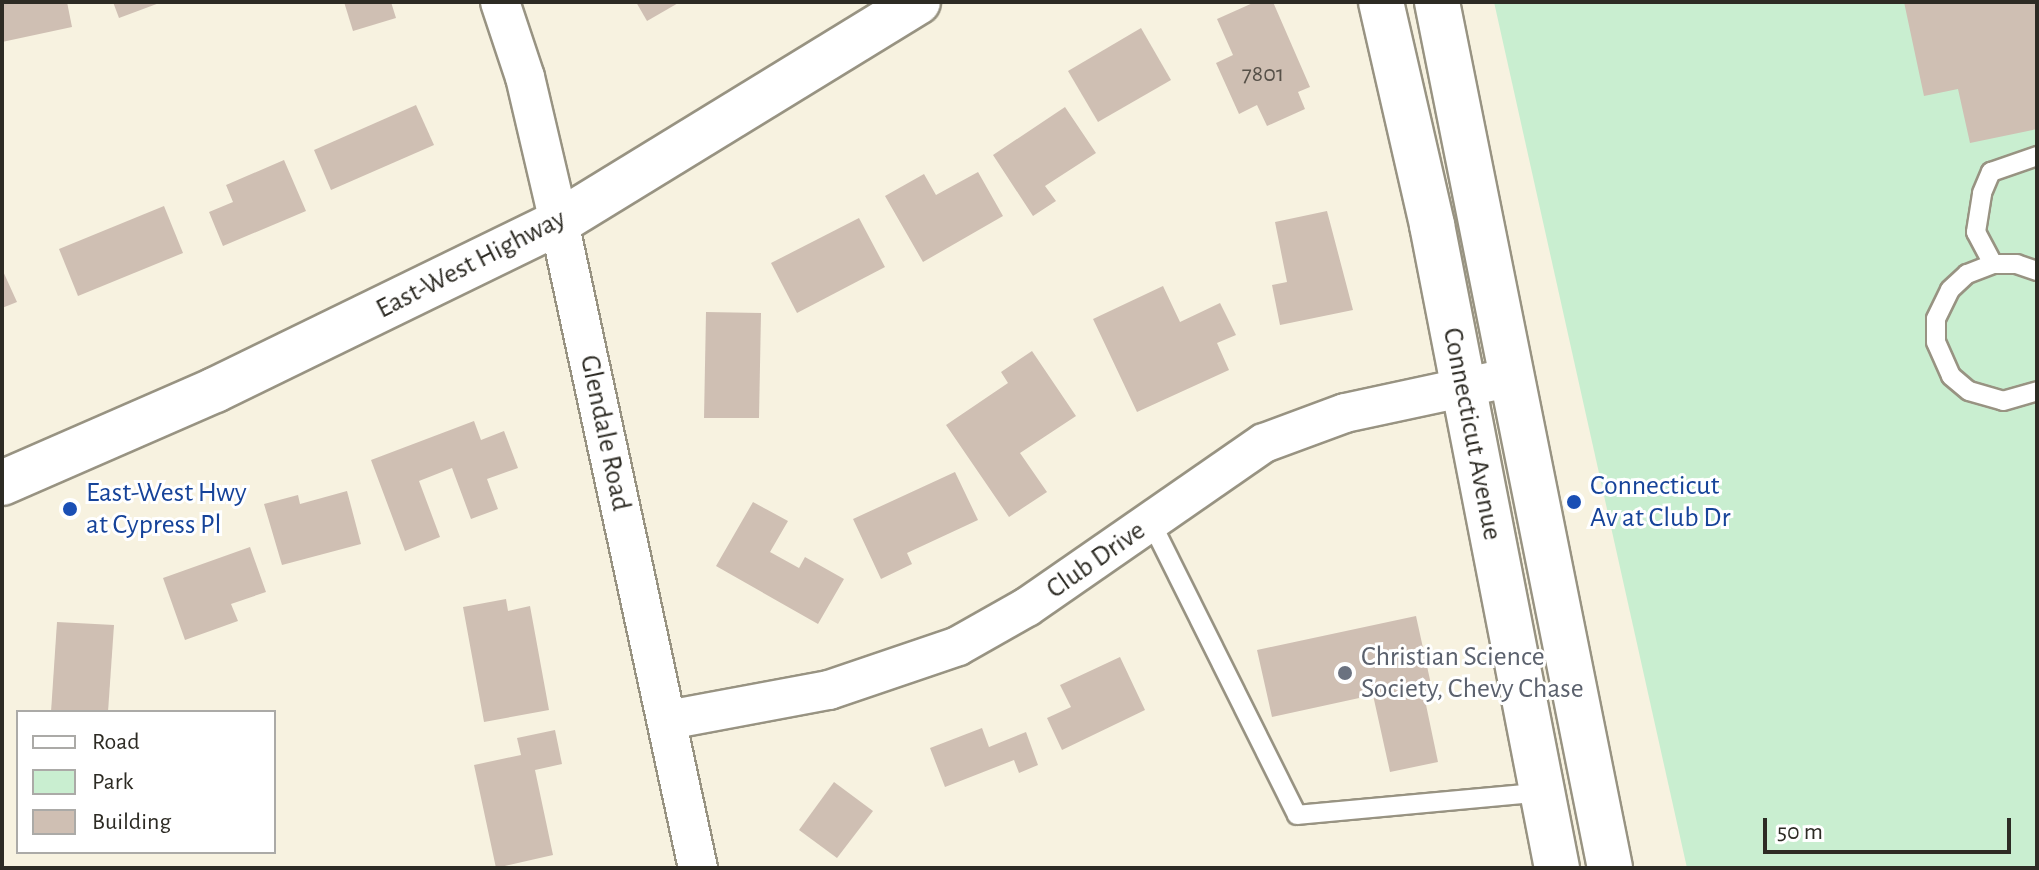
<!DOCTYPE html>
<style>
body{margin:0}
#map{position:relative;width:2039px;height:870px;overflow:hidden;background:#f7f2e0;font-family:"Alegreya Sans",sans-serif}
div>[style]{position:absolute}
[style*='--x']{left:calc(var(--x)*1px);top:calc(var(--y)*1px);width:calc(var(--w)*1px);rotate:calc(var(--a)*1deg)}
.green>*{inset:0;background:#c9eed0}
.building>*{inset:0;background:#cfbfb3}
.roads{filter:drop-shadow(2px 0 #989382) drop-shadow(-2px 0 #989382) drop-shadow(0 2px #989382) drop-shadow(0 -2px #989382)}
.lane>*{height:18px;margin:-9px;padding:0 9px;transform-origin:9px;border-radius:9px;background:#fff}
.street>*{height:38px;margin:-19px;padding:0 19px;transform-origin:19px;border-radius:19px;background:#fff}
.primary>*{height:44px;margin:-22px;padding:0 22px;transform-origin:22px;border-radius:22px;background:#fff}
.dots>*{width:22px;height:22px;translate:-50% -50%;box-sizing:border-box;border:4px solid #fff;border-radius:50%}
span{translate:-50% -50%;white-space:nowrap;text-align:center;line-height:1.15;-webkit-text-stroke:6px #fff;paint-order:stroke}
.number-label{font-size:24px;color:#565048}
.number-label span{-webkit-text-stroke-width:0}
.street-label{font-size:28px;color:#2d2b24}
.transit-label{font-size:28px;color:#164399}
.left{translate:0 -50%;text-align:left}
.worship-label{font-size:28px;color:#5b616d}
.frame{position:absolute;inset:0;border:4px solid #2d2b24;pointer-events:none}
.legend{position:absolute;left:16px;top:710px;width:260px;height:144px;box-sizing:border-box;background:#fff;border:2px solid #abaaa7;margin:0;padding:10px 14px;list-style:none;font-size:24px;color:#2d2b24}
.legend li{display:flex;align-items:center;gap:16px;height:40px}
.legend b{width:40px;border:2px solid #abaaa7}
.scale{position:absolute;left:1763px;top:818px;width:248px;height:36px;box-sizing:border-box;border:4px solid #2d2b24;border-top:0;padding-left:10px;font-size:24px;line-height:28px;white-space:nowrap;color:#2d2b24;-webkit-text-stroke:6px #fff;paint-order:stroke}
</style>
<div id="map">
<div class="green">
<div style="clip-path:polygon(1494px 2px,2037px 2px,2037px 868px,1687px 868px)"></div>
</div>
<div class="building">
<div style="clip-path:polygon(2px 2px,67px 2px,72px 27px,2px 42px)"></div>
<div style="clip-path:polygon(113px 2px,162px 2px,119px 18px)"></div>
<div style="clip-path:polygon(344px 2px,391px 2px,396px 18px,353px 31px)"></div>
<div style="clip-path:polygon(636px 2px,680px 2px,647px 21px)"></div>
<div style="clip-path:polygon(1255px 2px,1273px 2px,1310px 87px,1298px 92px,1305px 109px,1267px 126px,1257px 105px,1239px 114px,1216px 63px,1233px 55px,1217px 19px)"></div>
<div style="clip-path:polygon(1904px 2px,2037px 2px,2037px 129px,1970px 143px,1958px 89px,1924px 96px)"></div>
<div style="clip-path:polygon(1141px 28px,1171px 80px,1098px 122px,1068px 71px)"></div>
<div style="clip-path:polygon(416px 105px,434px 145px,331px 190px,314px 150px)"></div>
<div style="clip-path:polygon(1065px 107px,1096px 153px,1045px 186px,1056px 201px,1033px 216px,993px 155px)"></div>
<div style="clip-path:polygon(284px 160px,306px 211px,223px 246px,209px 212px,233px 202px,226px 185px)"></div>
<div style="clip-path:polygon(978px 172px,1003px 216px,923px 262px,885px 196px,924px 174px,936px 195px)"></div>
<div style="clip-path:polygon(164px 206px,183px 253px,78px 296px,59px 249px)"></div>
<div style="clip-path:polygon(1327px 211px,1353px 310px,1280px 325px,1272px 285px,1287px 282px,1275px 222px)"></div>
<div style="clip-path:polygon(859px 218px,885px 267px,797px 313px,771px 263px)"></div>
<div style="clip-path:polygon(2px 269px,17px 302px,2px 308px)"></div>
<div style="clip-path:polygon(1163px 286px,1180px 322px,1220px 303px,1236px 335px,1217px 343px,1229px 370px,1137px 412px,1093px 319px)"></div>
<div style="clip-path:polygon(706px 312px,761px 313px,759px 418px,704px 418px)"></div>
<div style="clip-path:polygon(1032px 351px,1076px 416px,1020px 453px,1047px 492px,1009px 517px,946px 425px,1008px 383px,1001px 372px)"></div>
<div style="clip-path:polygon(474px 421px,481px 440px,504px 431px,518px 468px,487px 479px,498px 509px,471px 519px,452px 468px,419px 481px,440px 537px,405px 551px,371px 460px)"></div>
<div style="clip-path:polygon(955px 472px,978px 520px,907px 553px,912px 564px,881px 579px,853px 519px)"></div>
<div style="clip-path:polygon(347px 491px,361px 544px,282px 565px,264px 504px,298px 495px,300px 504px)"></div>
<div style="clip-path:polygon(753px 502px,788px 521px,770px 552px,799px 568px,805px 557px,844px 579px,818px 624px,716px 566px)"></div>
<div style="clip-path:polygon(250px 547px,266px 592px,231px 604px,238px 621px,185px 640px,163px 578px)"></div>
<div style="clip-path:polygon(506px 599px,508px 611px,530px 606px,549px 710px,484px 722px,463px 607px)"></div>
<div style="clip-path:polygon(1416px 616px,1434px 698px,1425px 700px,1438px 762px,1390px 772px,1373px 695px,1272px 717px,1257px 650px)"></div>
<div style="clip-path:polygon(57px 622px,114px 625px,108px 712px,51px 712px)"></div>
<div style="clip-path:polygon(1120px 657px,1145px 710px,1062px 750px,1047px 718px,1071px 707px,1060px 685px)"></div>
<div style="clip-path:polygon(982px 728px,989px 747px,1026px 732px,1038px 765px,1019px 773px,1014px 760px,945px 787px,930px 748px)"></div>
<div style="clip-path:polygon(555px 730px,562px 764px,535px 770px,553px 855px,496px 868px,474px 765px,521px 755px,517px 738px)"></div>
<div style="clip-path:polygon(834px 782px,873px 811px,837px 858px,799px 830px)"></div>
</div>
<div class="roads">
<div class="lane">
<div style="--x:1993;--y:264;--w:36;--a:-118"></div>
<div style="--x:1976;--y:232;--w:39;--a:-81"></div>
<div style="--x:1982;--y:193;--w:23;--a:-67"></div>
<div style="--x:1991;--y:172;--w:49;--a:-19.2"></div>
<div style="--x:2037;--y:271;--w:21;--a:-161"></div>
<div style="--x:2017;--y:264;--w:24;--a:180"></div>
<div style="--x:1993;--y:264;--w:28;--a:159"></div>
<div style="--x:1967;--y:274;--w:23;--a:137"></div>
<div style="--x:1950;--y:290;--w:32;--a:116"></div>
<div style="--x:1936;--y:319;--w:23;--a:90"></div>
<div style="--x:1936;--y:342;--w:37;--a:66"></div>
<div style="--x:1951;--y:376;--w:23;--a:40"></div>
<div style="--x:1969;--y:391;--w:35;--a:16"></div>
<div style="--x:2003;--y:401;--w:35;--a:-16"></div>
<div style="--x:1151;--y:522;--w:327;--a:63.5"></div>
<div style="--x:1297;--y:815;--w:247;--a:-5.3"></div>
</div>
<div class="street">
<div style="--x:500;--y:2;--w:79;--a:71.6"></div>
<div style="--x:525;--y:77;--w:149;--a:76.8"></div>
<div style="--x:559;--y:222;--w:661;--a:77.86"></div>
<div style="--x:668;--y:720;--w:164;--a:-10.6"></div>
<div style="--x:829;--y:690;--w:136;--a:-18.8"></div>
<div style="--x:958;--y:646;--w:79;--a:-29.5"></div>
<div style="--x:1027;--y:607;--w:288;--a:-34.7"></div>
<div style="--x:1264;--y:443;--w:86;--a:-20.3"></div>
<div style="--x:1345;--y:413;--w:172;--a:-12.1"></div>
</div>
<div class="primary">
<div style="--x:1381;--y:2;--w:229;--a:77.1"></div>
<div style="--x:1432;--y:225;--w:655;--a:79"></div>
<div style="--x:1437;--y:2;--w:883;--a:78.7"></div>
<div style="--x:2;--y:483;--w:232;--a:-23.6"></div>
<div style="--x:215;--y:390;--w:383;--a:-26"></div>
<div style="--x:559;--y:222;--w:421;--a:-31.5"></div>
</div>
</div>
<div class="dots">
<div style="left:1574px;top:502px;background:#1a4fb4"></div>
<div style="left:70px;top:509px;background:#1a4fb4"></div>
<div style="left:1345px;top:673px;background:#6b7280"></div>
</div>
<div class="number-label">
<span style="left:1263px;top:75px">7801</span>
</div>
<div class="street-label">
<span style="left:471px;top:264px;rotate:-27deg">East-West Highway</span>
<span style="left:605px;top:433px;rotate:78deg">Glendale Road</span>
<span style="left:1472px;top:434px;rotate:79deg">Connecticut Avenue</span>
<span style="left:1096px;top:560px;rotate:-35deg">Club Drive</span>
</div>
<div class="transit-label">
<span class="left" style="left:1590px;top:502px">Connecticut<br>Av at Club Dr</span>
<span class="left" style="left:86px;top:509px">East-West Hwy<br>at Cypress Pl</span>
</div>
<div class="worship-label">
<span class="left" style="left:1361px;top:673px">Christian Science<br>Society, Chevy Chase</span>
</div>
<div class="frame"></div>
<ul class="legend">
<li><b style="height:10px;background:#fff"></b>Road</li>
<li><b style="height:22px;background:#c9eed0"></b>Park</li>
<li><b style="height:22px;background:#cfbfb3"></b>Building</li>
</ul>
<div class="scale">50 m</div>
</div>
